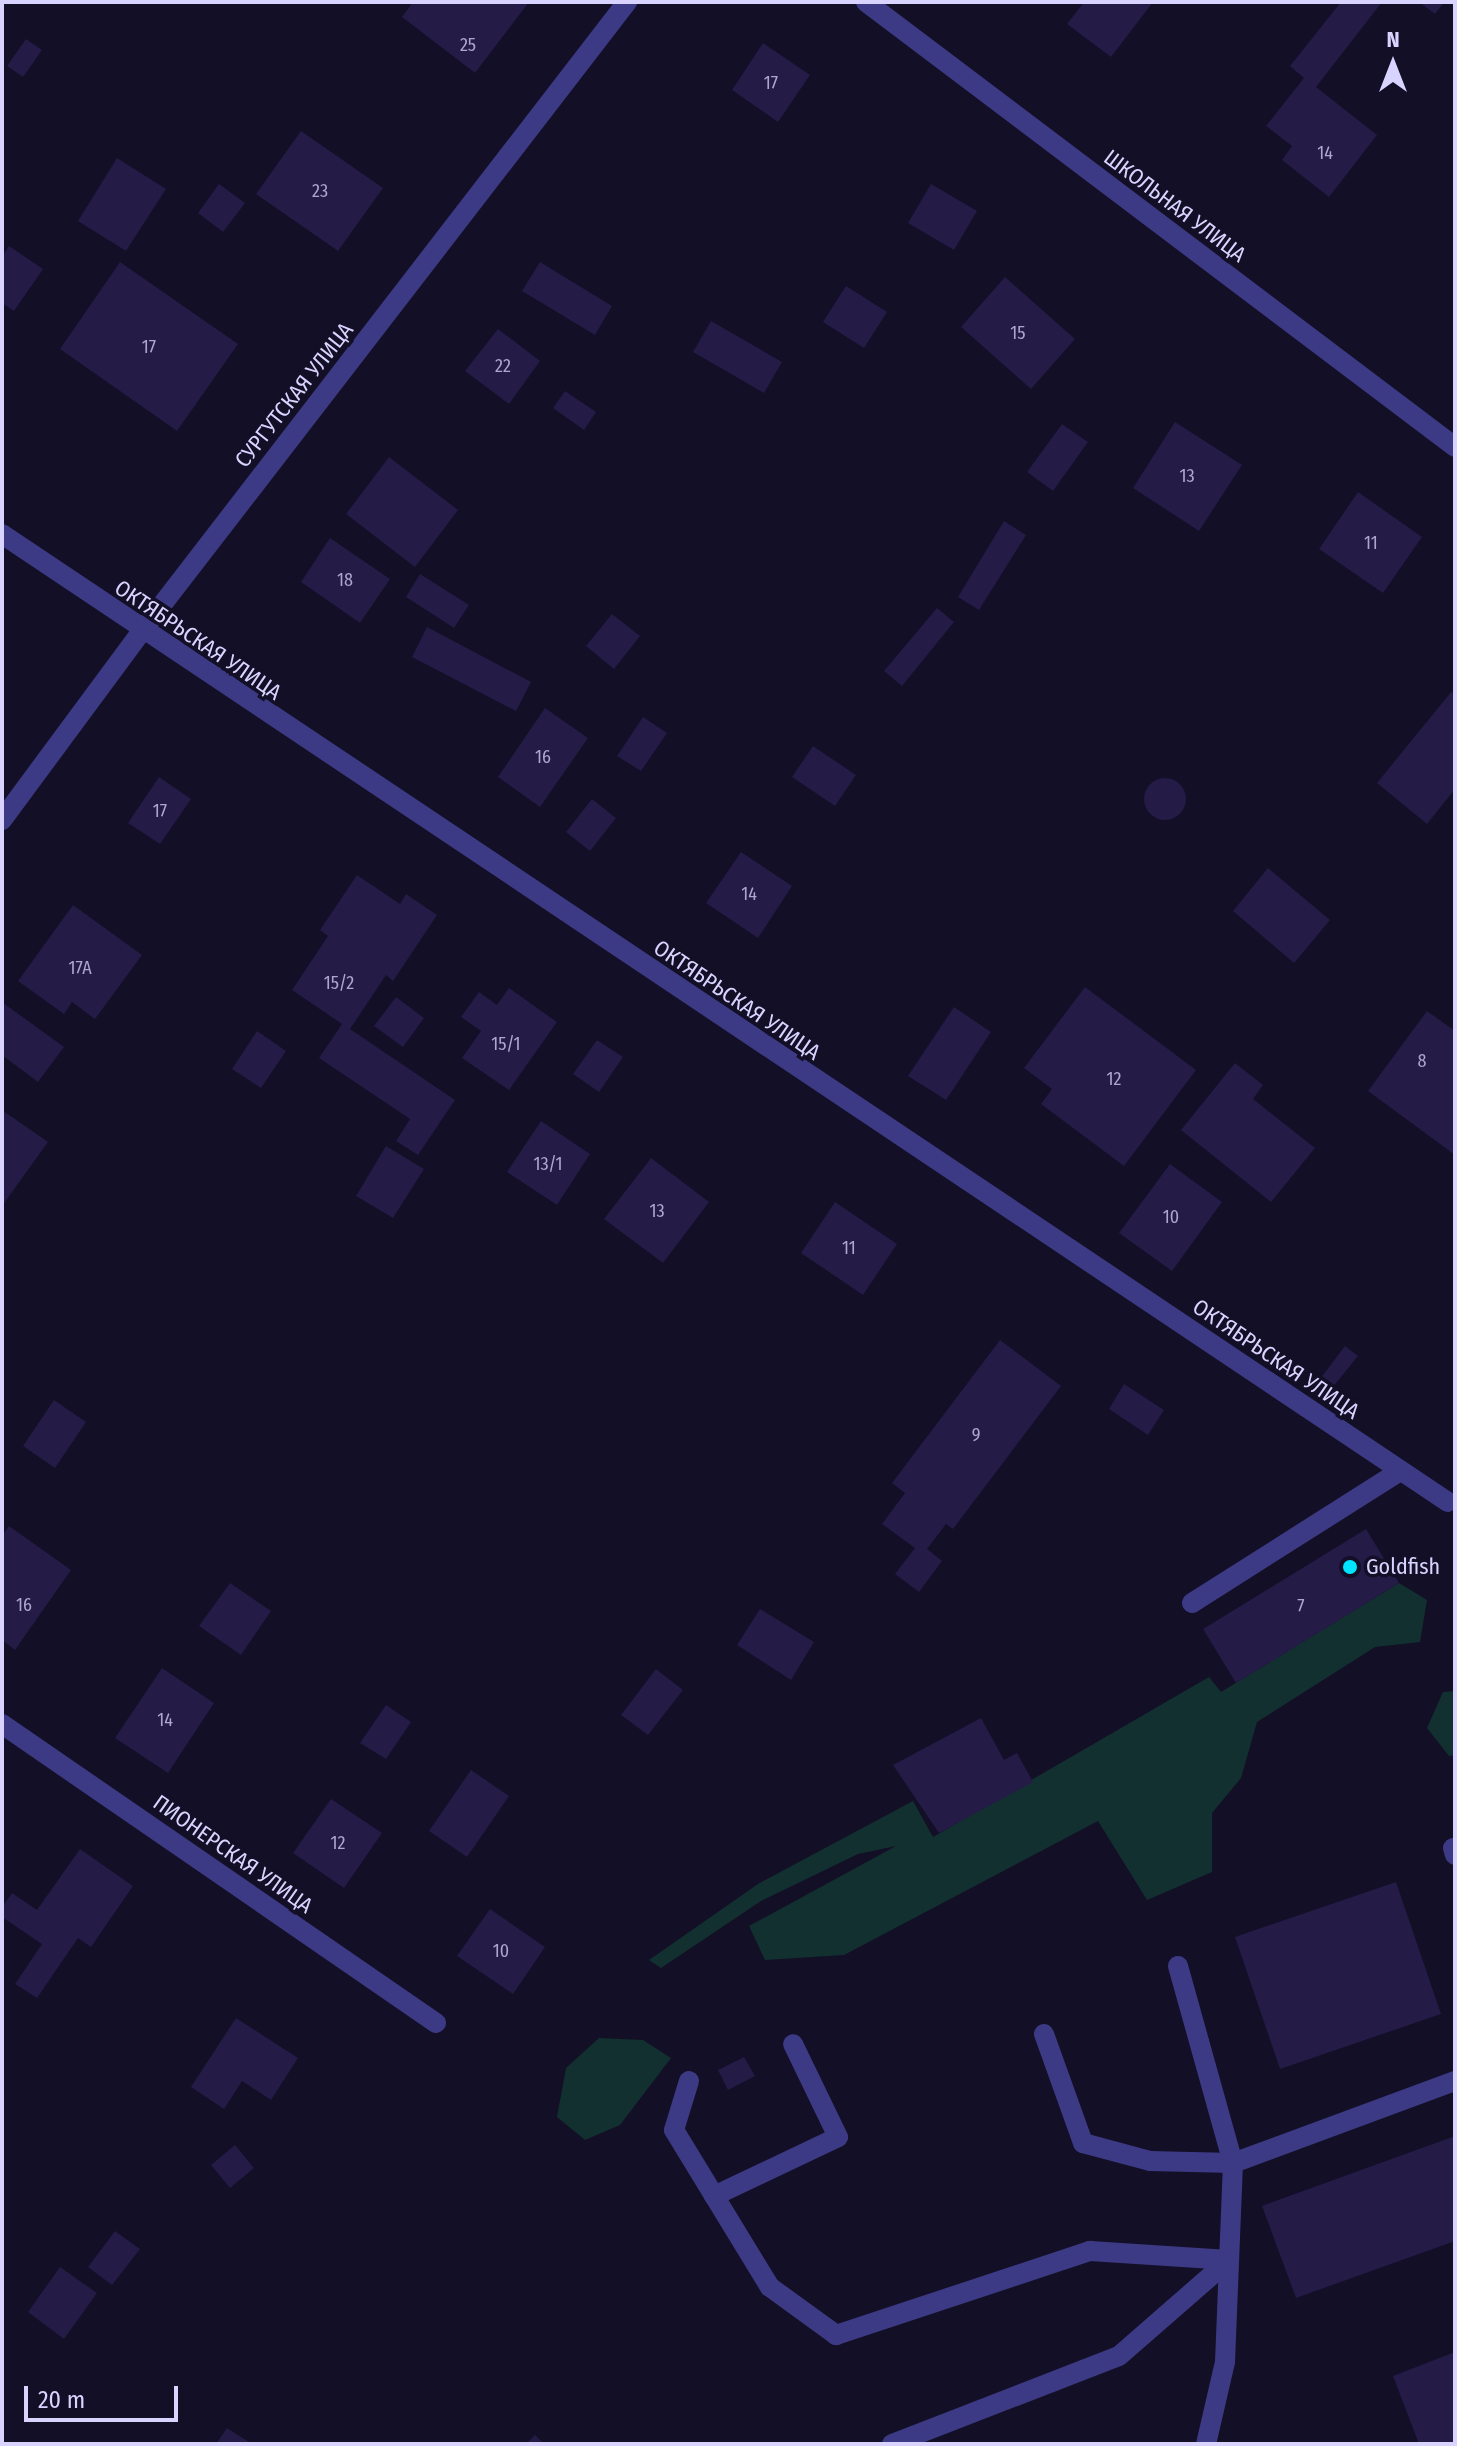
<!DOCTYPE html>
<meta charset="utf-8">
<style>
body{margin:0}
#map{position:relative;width:1457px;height:2446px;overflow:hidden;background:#130f26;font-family:"Fira Sans Condensed",sans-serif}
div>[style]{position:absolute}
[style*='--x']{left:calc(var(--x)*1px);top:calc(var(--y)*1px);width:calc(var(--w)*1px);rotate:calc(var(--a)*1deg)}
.green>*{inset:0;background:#12302f}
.building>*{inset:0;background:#241b47}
.round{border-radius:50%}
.lane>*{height:20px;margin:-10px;padding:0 10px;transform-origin:10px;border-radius:10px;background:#3d3a85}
.street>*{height:20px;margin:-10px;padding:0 10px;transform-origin:10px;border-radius:10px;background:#3d3a85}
.dots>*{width:22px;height:22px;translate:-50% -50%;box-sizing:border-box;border:4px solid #130f26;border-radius:50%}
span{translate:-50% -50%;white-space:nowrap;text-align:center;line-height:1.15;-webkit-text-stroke:7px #130f26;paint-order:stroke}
.number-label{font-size:18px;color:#aca6d1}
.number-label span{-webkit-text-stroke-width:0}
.street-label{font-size:22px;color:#d9d4ff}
.poi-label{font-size:22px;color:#d9d4ff}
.left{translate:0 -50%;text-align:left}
.frame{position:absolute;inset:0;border:4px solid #d9d4ff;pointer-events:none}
.north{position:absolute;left:1353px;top:24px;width:80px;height:80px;-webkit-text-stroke:6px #130f26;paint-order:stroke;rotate:0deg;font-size:22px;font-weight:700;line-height:32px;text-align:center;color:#d9d4ff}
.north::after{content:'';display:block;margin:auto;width:28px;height:36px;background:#d9d4ff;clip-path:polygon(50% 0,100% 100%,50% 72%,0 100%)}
.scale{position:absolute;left:24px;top:2386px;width:154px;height:36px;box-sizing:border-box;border:4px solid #d9d4ff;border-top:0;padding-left:10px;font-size:24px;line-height:28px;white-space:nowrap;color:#d9d4ff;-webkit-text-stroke:6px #130f26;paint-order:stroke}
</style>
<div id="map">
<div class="green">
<div style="clip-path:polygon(1399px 1583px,1427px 1600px,1420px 1642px,1375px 1647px,1257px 1722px,1241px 1778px,1212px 1813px,1212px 1872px,1147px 1900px,1098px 1821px,844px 1955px,765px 1960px,749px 1926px,896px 1846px,858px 1854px,761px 1901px,661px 1968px,649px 1960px,758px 1884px,913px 1801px,933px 1837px,1209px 1677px,1221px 1692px)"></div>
<div style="clip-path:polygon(1455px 1691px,1455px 1755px,1449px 1756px,1427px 1728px,1443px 1692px)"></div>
<div style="clip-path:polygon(599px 2038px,643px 2040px,671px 2058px,620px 2125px,585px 2140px,557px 2117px,566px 2068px)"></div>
</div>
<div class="building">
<div style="clip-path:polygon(413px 2px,529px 2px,475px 73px,402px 17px)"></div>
<div style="clip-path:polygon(1084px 2px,1153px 2px,1111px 57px,1067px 24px)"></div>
<div style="clip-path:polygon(1341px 2px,1382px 2px,1316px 87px,1377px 135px,1329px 197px,1282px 160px,1292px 146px,1266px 126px,1304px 78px,1290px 66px)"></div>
<div style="clip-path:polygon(1419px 2px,1444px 2px,1435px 14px)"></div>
<div style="clip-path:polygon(26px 39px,42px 50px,23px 77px,7px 66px)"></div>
<div style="clip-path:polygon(763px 43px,810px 75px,778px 122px,732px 90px)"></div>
<div style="clip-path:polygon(301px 131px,383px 188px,338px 251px,256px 194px)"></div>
<div style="clip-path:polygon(117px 158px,166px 189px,126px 251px,78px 221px)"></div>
<div style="clip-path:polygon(219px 184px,245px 203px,223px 232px,198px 213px)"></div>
<div style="clip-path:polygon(931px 184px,977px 211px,954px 250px,908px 223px)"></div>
<div style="clip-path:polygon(9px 246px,43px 269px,14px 311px,2px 303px,2px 257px)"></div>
<div style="clip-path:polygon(120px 262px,238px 344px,177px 431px,60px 349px)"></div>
<div style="clip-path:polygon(540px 262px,612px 306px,595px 335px,522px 291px)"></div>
<div style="clip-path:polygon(1005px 277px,1075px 339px,1031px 389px,961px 327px)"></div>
<div style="clip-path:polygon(846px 286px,887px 312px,864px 348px,823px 322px)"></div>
<div style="clip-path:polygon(711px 321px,782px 362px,764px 393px,693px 352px)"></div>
<div style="clip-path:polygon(498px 329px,540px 361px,509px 404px,465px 371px)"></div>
<div style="clip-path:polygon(565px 391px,596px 412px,584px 430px,553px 408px)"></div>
<div style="clip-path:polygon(1175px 422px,1242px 465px,1199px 531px,1133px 488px)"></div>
<div style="clip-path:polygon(1062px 424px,1088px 442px,1053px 491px,1027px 472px)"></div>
<div style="clip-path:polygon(389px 457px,458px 510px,415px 567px,346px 514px)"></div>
<div style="clip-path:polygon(1358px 492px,1422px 537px,1383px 593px,1319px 549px)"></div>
<div style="clip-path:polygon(1004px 521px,1026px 535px,979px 610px,958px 597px)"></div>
<div style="clip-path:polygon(330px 538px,390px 579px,360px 623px,301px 582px)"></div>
<div style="clip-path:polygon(420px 574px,469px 605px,454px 628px,406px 597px)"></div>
<div style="clip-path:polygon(937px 608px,954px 622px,902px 686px,884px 671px)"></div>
<div style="clip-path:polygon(612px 614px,640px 636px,614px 669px,586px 646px)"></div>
<div style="clip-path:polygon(427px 627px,531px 682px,516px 711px,412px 657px)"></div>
<div style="clip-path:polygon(1451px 692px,1455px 695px,1455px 789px,1427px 824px,1377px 783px)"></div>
<div style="clip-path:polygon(545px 708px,588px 738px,540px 807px,498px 777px)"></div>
<div style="clip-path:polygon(643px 717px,667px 733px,641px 771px,617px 756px)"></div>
<div style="clip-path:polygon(813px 746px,856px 775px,835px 806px,792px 777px)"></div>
<div style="clip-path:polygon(159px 777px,191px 799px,160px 844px,128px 823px)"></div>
<div class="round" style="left:1144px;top:778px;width:42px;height:42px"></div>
<div style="clip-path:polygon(592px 799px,616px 818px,590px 851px,566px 832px)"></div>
<div style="clip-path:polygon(741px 852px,792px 886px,758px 938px,706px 903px)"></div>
<div style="clip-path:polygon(1268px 868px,1330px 920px,1294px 963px,1233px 911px)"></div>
<div style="clip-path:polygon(357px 875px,400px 904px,406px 894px,437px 915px,393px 981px,386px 975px,350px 1029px,455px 1100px,418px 1155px,396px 1141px,410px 1119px,319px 1058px,342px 1024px,292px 990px,328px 936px,320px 930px)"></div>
<div style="clip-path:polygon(73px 905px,142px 955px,95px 1019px,72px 1002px,64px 1014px,18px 981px)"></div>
<div style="clip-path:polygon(1085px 987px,1196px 1070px,1124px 1166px,1041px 1104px,1052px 1089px,1024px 1068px)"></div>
<div style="clip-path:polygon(509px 988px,557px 1022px,509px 1090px,462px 1058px,481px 1031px,461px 1017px,479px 992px,497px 1005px)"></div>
<div style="clip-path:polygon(396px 997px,424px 1018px,403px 1047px,374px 1026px)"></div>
<div style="clip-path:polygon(2px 1002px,64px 1047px,38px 1082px,2px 1055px)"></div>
<div style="clip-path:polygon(954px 1007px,991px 1032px,946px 1100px,908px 1076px)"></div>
<div style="clip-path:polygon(1427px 1011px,1455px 1031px,1455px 1155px,1368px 1091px)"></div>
<div style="clip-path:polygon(257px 1031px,286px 1051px,261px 1088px,232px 1069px)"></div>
<div style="clip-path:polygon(597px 1040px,623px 1057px,599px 1092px,573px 1074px)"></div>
<div style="clip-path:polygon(1235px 1063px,1263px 1085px,1253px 1099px,1315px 1148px,1271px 1202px,1181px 1130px)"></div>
<div style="clip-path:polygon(2px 1110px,48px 1142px,2px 1206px)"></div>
<div style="clip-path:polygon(541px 1121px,590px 1154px,557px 1205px,507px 1172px)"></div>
<div style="clip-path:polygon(386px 1146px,424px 1169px,393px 1218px,356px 1196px)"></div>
<div style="clip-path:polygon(651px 1158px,709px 1202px,663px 1263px,604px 1219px)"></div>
<div style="clip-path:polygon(1170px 1164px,1222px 1202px,1172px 1271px,1119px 1233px)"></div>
<div style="clip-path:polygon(835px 1202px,897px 1244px,863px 1295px,801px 1253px)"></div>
<div style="clip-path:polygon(1000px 1340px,1061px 1386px,953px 1529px,946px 1524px,927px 1549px,942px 1561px,919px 1592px,895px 1574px,915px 1548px,882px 1524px,905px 1493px,892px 1483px)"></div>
<div style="clip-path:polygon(1345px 1346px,1358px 1356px,1332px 1388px,1320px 1379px)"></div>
<div style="clip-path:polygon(1124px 1384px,1164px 1410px,1148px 1435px,1109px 1409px)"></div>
<div style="clip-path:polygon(54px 1400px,86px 1422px,55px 1468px,23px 1446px)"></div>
<div style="clip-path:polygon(9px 1526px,71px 1570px,15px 1650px,2px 1640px,2px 1536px)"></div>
<div style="clip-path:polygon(1366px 1529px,1399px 1583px,1236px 1683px,1203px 1629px)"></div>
<div style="clip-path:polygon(230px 1583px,271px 1611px,241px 1655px,199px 1626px)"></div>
<div style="clip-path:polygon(760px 1609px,814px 1642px,791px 1680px,737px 1645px)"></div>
<div style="clip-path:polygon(162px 1668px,214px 1703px,168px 1773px,115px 1738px)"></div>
<div style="clip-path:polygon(656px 1669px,683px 1690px,648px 1735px,621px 1715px)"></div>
<div style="clip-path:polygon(386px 1705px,411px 1722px,386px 1759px,360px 1743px)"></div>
<div style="clip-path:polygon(981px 1718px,1004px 1760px,1017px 1753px,1033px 1782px,939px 1833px,893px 1765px)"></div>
<div style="clip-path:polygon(471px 1770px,509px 1796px,467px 1857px,429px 1831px)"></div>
<div style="clip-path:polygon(331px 1799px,382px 1833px,344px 1888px,293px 1853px)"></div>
<div style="clip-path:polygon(80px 1849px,133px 1886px,91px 1947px,78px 1938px,37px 1998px,15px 1984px,42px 1944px,2px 1917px,2px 1907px,12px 1893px,37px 1910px)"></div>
<div style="clip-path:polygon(1396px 1882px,1441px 2014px,1280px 2069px,1235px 1937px)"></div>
<div style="clip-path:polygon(490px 1909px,545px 1947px,513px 1994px,457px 1956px)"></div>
<div style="clip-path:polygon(236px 2018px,298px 2058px,271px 2100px,242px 2081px,224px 2109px,191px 2087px)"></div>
<div style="clip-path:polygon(744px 2057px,755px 2076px,728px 2090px,718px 2070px)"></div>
<div style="clip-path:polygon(1455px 2136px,1455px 2241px,1296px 2298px,1262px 2206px)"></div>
<div style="clip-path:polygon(235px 2145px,254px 2168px,230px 2188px,211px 2165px)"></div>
<div style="clip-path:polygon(115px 2231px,140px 2249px,112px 2285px,88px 2267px)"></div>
<div style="clip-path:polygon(60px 2267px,97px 2293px,64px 2339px,28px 2312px)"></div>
<div style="clip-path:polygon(1455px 2352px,1455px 2444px,1419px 2444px,1393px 2376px)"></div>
<div style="clip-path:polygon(227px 2428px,252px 2444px,216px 2444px)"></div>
<div style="clip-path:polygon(535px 2435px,544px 2444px,526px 2444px)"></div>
</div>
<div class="lane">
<div style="--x:1192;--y:1603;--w:246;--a:-32.4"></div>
<div style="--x:1453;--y:1848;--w:7;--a:74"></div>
<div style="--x:1178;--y:1966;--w:205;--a:74.4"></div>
<div style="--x:1233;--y:2163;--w:199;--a:92.3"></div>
<div style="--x:1225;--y:2362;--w:84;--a:103"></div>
<div style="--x:1044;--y:2034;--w:116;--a:70.3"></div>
<div style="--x:1083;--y:2143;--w:69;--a:15"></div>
<div style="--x:1150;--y:2161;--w:83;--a:1.4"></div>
<div style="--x:1233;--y:2163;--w:237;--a:-20.3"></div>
<div style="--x:689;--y:2081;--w:51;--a:107"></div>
<div style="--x:674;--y:2130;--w:184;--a:58.6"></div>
<div style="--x:770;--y:2287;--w:82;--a:36"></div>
<div style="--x:836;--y:2335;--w:268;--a:-18.3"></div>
<div style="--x:1090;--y:2251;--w:139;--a:3.7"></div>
<div style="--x:714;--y:2196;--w:137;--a:-25.4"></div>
<div style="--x:838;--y:2137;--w:103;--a:-115.8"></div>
<div style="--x:892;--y:2444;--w:243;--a:-21.2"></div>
<div style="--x:1119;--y:2356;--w:146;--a:-41.1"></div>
</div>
<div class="street">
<div style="--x:866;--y:2;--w:738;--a:37.07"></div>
<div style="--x:2;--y:534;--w:1740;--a:33.8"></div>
<div style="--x:2;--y:820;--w:234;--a:-53.5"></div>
<div style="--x:141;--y:632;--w:796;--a:-52.35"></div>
<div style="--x:2;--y:1724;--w:527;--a:34.56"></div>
</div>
<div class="dots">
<div style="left:1350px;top:1567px;background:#00e5ff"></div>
</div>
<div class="number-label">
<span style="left:468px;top:45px">25</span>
<span style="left:771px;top:83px">17</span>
<span style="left:1325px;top:153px">14</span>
<span style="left:320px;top:191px">23</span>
<span style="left:1018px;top:333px">15</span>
<span style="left:149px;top:347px">17</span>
<span style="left:503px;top:366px">22</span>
<span style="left:1187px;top:476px">13</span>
<span style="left:1371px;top:543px">11</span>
<span style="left:345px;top:580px">18</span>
<span style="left:543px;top:757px">16</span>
<span style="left:160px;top:811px">17</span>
<span style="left:749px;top:894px">14</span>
<span style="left:80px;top:968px">17А</span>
<span style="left:339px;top:983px">15/2</span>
<span style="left:506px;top:1044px">15/1</span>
<span style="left:1422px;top:1061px">8</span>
<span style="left:1114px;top:1079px">12</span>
<span style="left:548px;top:1164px">13/1</span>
<span style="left:657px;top:1211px">13</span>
<span style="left:1171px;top:1217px">10</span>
<span style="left:849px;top:1248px">11</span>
<span style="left:976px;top:1435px">9</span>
<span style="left:24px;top:1605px">16</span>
<span style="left:1301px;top:1606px">7</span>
<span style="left:165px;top:1720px">14</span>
<span style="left:338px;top:1843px">12</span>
<span style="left:501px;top:1951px">10</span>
</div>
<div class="street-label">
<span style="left:1175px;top:206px;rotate:37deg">ШКОЛЬНАЯ УЛИЦА</span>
<span style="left:294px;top:395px;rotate:-52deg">СУРГУТСКАЯ УЛИЦА</span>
<span style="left:198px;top:640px;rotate:34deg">ОКТЯБРЬСКАЯ УЛИЦА</span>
<span style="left:737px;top:1000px;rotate:34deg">ОКТЯБРЬСКАЯ УЛИЦА</span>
<span style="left:1276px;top:1359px;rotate:34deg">ОКТЯБРЬСКАЯ УЛИЦА</span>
<span style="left:233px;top:1854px;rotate:35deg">ПИОНЕРСКАЯ УЛИЦА</span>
</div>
<div class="poi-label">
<span class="left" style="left:1366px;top:1567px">Goldfish</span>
</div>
<div class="frame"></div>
<div class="north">N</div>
<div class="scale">20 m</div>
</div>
